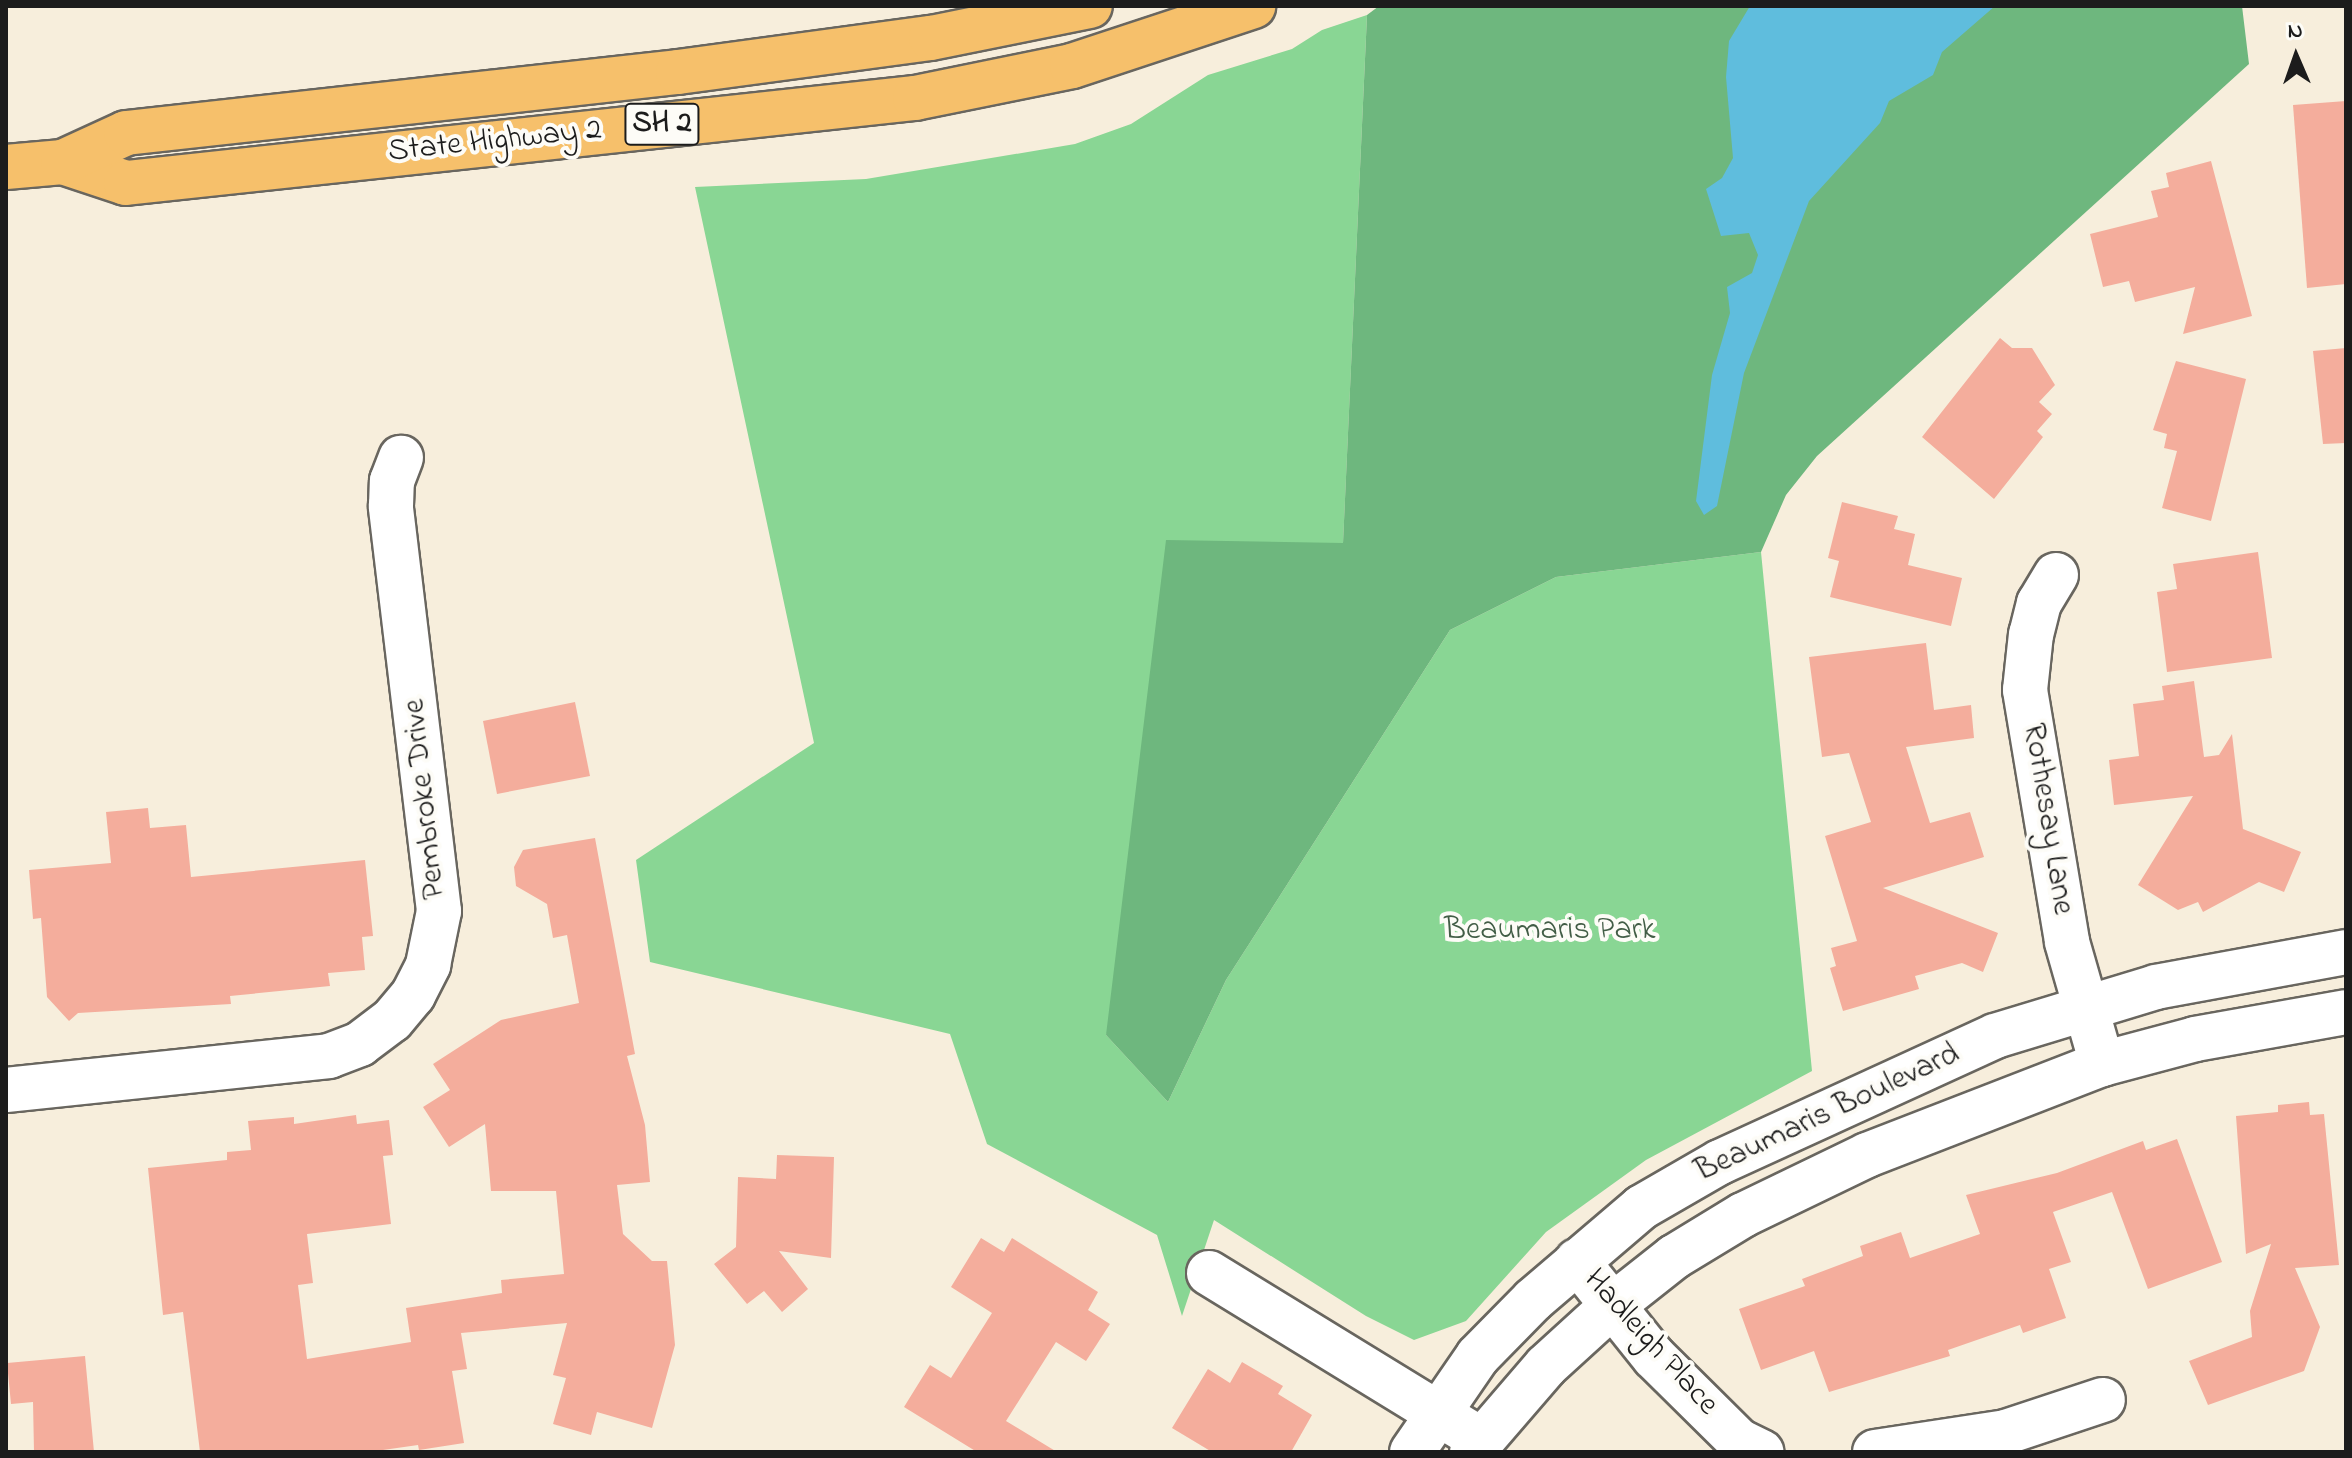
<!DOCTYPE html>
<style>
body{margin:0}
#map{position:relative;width:2352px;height:1458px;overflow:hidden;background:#f7eedc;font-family:"Indie Flower",sans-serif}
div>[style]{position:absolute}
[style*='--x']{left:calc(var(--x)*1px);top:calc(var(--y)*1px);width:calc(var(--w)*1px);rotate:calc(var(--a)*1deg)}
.green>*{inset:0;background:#89d694}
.forest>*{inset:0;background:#6eb77e}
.water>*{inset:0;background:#5fbddd}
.building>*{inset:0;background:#f4ad9c}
.roads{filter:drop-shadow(2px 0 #69665f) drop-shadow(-2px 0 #69665f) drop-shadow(0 2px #69665f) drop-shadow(0 -2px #69665f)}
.minor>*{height:44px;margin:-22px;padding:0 22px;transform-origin:22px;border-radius:22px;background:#fff}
.tertiary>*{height:44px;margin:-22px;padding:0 22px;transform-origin:22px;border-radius:22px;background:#fff}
.trunk>*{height:44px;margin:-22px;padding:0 22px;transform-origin:22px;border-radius:22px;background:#f6c06b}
span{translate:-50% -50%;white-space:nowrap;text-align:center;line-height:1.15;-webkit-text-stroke:8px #fdfcf7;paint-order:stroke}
.shield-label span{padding:2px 6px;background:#fdfcf7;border:2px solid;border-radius:6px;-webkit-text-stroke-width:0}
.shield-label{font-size:30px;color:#1c1c1c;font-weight:700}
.street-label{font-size:32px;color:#1c1c1c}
.park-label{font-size:32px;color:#425d46}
.frame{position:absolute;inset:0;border:8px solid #1c1c1c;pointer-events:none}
.north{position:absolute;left:2256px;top:16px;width:80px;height:80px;-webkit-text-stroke:6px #fdfcf7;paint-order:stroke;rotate:358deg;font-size:22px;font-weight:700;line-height:32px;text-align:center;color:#1c1c1c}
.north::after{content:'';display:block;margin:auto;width:28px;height:36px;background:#1c1c1c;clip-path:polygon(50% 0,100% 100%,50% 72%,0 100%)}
</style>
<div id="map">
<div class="green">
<div style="clip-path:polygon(1367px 15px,1343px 544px,1106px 1035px,1168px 1102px,1226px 980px,1450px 630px,1556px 577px,1761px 552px,1812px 1071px,1646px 1160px,1546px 1232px,1466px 1321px,1414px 1340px,1366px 1316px,1214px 1220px,1182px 1316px,1157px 1235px,987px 1144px,950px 1034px,650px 962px,636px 860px,814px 743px,695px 187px,866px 179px,1075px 144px,1131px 124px,1208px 75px,1292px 49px,1322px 30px)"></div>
</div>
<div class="forest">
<div style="clip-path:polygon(1379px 6px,2242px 6px,2249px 64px,1817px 456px,1786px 495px,1761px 552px,1556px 577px,1450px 630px,1226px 980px,1168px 1102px,1106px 1035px,1166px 540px,1343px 543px,1367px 15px)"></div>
</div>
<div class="water">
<div style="clip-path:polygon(1750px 6px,1995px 6px,1942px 52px,1933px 75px,1889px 101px,1880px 123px,1809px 201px,1744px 373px,1717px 506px,1704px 515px,1696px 501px,1712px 375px,1730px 313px,1727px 287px,1752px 273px,1758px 255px,1749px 233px,1721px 236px,1706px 189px,1722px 178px,1733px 158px,1726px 77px,1729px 41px)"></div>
</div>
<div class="building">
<div style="clip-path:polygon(2346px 101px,2346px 284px,2307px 288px,2293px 105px)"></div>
<div style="clip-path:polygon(2211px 161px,2252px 316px,2183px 334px,2195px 287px,2135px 302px,2129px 281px,2103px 287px,2090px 234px,2158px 217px,2151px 191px,2169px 187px,2166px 173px)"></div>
<div style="clip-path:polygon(2000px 338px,2012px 348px,2032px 348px,2055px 385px,2039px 402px,2052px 414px,2037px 431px,2043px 437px,1994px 499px,1922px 437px)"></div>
<div style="clip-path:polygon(2346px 348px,2346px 443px,2323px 444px,2313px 351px)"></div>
<div style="clip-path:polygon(2176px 361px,2246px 379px,2211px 521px,2162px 508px,2177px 451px,2164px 448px,2167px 434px,2153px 430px)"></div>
<div style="clip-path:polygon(1842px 502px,1898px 516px,1894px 529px,1915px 534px,1908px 565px,1962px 578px,1951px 626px,1830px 597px,1839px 561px,1828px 558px)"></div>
<div style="clip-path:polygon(2258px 552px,2272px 658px,2167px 672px,2157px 592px,2177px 589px,2173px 564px)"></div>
<div style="clip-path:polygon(1926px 643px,1934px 710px,1971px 705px,1974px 738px,1906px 747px,1930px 823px,1970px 812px,1984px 857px,1883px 888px,1998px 933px,1983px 972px,1962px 963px,1915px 976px,1919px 989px,1843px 1011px,1830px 968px,1836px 966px,1831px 948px,1857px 941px,1825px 836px,1871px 822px,1849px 753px,1822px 757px,1809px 657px)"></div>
<div style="clip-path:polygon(2194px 681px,2204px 757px,2219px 755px,2232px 734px,2243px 829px,2301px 852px,2284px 892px,2259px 882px,2203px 912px,2198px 902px,2178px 910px,2138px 885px,2193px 796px,2114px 805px,2109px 760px,2139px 756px,2133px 704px,2164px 700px,2162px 686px)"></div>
<div style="clip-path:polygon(575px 702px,590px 776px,497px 794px,483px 721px)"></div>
<div style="clip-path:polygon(148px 808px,150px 828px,186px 825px,191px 877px,365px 860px,373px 936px,362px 937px,365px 970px,328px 973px,330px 986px,230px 996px,231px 1004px,78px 1013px,69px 1021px,47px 997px,41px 918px,33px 919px,29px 870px,111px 863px,106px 812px)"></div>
<div style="clip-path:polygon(595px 838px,635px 1054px,627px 1056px,645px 1125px,650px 1182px,617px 1185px,623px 1234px,652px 1261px,667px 1261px,675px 1345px,652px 1428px,597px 1412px,591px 1435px,553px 1424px,566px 1378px,553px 1375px,567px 1323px,461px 1333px,467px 1369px,452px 1371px,464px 1443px,419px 1450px,418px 1445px,369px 1452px,200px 1452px,183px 1312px,163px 1315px,148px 1168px,227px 1160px,227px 1152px,251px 1150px,248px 1121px,294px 1117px,294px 1124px,356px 1115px,357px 1124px,389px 1120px,393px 1155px,383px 1156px,391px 1224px,307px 1234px,313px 1283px,298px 1285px,307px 1359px,411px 1342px,406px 1308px,502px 1293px,501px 1280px,564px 1274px,556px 1191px,491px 1191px,485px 1124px,449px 1147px,423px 1107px,450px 1090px,433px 1064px,501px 1020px,579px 1003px,567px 935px,553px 938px,547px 904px,516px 886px,514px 867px,523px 850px)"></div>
<div style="clip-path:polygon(2309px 1102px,2310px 1115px,2324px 1114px,2339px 1265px,2295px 1268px,2320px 1327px,2304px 1371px,2208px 1405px,2189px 1361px,2252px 1337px,2250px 1311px,2271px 1244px,2246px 1254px,2236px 1116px,2278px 1112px,2278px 1105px)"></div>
<div style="clip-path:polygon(2177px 1139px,2222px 1262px,2148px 1289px,2112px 1192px,2053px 1212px,2071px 1262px,2049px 1269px,2066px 1318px,2023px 1333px,2020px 1325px,1948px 1350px,1950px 1356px,1829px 1392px,1814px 1351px,1761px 1370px,1739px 1309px,1805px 1286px,1802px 1279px,1863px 1256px,1860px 1246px,1901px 1232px,1910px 1258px,1980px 1234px,1966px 1195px,2057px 1173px,2143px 1141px,2146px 1150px)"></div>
<div style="clip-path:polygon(777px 1155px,834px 1157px,831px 1258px,779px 1251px,808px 1289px,782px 1312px,764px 1291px,747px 1304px,714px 1264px,736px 1247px,738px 1177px,776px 1179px)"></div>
<div style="clip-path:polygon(981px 1238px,1004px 1252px,1012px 1238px,1098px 1292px,1088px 1310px,1110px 1324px,1086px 1361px,1056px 1342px,1006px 1421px,1057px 1452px,977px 1452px,904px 1407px,930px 1365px,951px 1378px,992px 1313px,951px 1287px)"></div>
<div style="clip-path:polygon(85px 1356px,94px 1452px,34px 1452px,33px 1402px,11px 1404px,7px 1363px)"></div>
<div style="clip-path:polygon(1242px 1362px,1283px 1386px,1278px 1394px,1312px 1415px,1291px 1452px,1212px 1452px,1172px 1428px,1208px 1369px,1230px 1383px)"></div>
</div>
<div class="roads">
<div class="minor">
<div style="--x:2056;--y:575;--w:33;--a:121"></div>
<div style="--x:2039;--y:603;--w:32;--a:104"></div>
<div style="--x:2031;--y:634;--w:56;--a:96.1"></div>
<div style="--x:2025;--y:690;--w:255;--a:80.5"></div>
<div style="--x:2067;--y:942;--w:127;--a:74"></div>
<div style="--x:6;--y:1090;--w:325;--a:-6"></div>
<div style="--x:329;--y:1056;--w:33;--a:-21"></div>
<div style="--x:360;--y:1044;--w:40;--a:-37"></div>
<div style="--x:392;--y:1020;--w:33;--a:-50"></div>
<div style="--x:413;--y:995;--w:34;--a:-63"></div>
<div style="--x:428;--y:965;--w:55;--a:-78.5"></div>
<div style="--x:439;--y:911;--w:408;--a:-96.8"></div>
<div style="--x:391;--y:506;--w:25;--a:-88"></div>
<div style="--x:392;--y:481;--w:25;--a:-69"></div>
<div style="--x:1577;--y:1261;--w:123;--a:51.3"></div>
<div style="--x:1654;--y:1357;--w:120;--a:44.7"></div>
<div style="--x:1739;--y:1441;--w:25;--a:26"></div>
<div style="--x:1209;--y:1273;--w:318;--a:31.5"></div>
<div style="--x:1875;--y:1452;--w:133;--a:-8.7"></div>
<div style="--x:2006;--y:1432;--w:102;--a:-18.3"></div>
</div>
<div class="tertiary">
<div style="--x:1412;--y:1452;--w:116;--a:-55.5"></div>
<div style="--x:1478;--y:1356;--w:78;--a:-45.5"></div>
<div style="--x:1533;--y:1300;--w:143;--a:-40.5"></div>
<div style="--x:1642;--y:1207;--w:90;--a:-30"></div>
<div style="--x:1720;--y:1162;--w:302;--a:-24.6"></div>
<div style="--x:1995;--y:1036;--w:168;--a:-16.9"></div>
<div style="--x:2156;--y:987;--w:193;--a:-10.4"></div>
<div style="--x:1472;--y:1452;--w:113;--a:-49.3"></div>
<div style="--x:1546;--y:1366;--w:89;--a:-42.3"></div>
<div style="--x:1612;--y:1306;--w:79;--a:-38.3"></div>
<div style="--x:1674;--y:1257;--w:81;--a:-31.3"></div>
<div style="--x:1743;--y:1215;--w:138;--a:-25.8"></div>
<div style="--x:1867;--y:1155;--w:252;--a:-21.2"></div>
<div style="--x:2102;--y:1064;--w:96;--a:-15"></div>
<div style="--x:2195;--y:1039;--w:153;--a:-10.1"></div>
</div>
<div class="trunk">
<div style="--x:63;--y:162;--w:66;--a:18.4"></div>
<div style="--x:126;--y:183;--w:794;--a:-6.15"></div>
<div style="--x:915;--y:98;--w:160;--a:-11.5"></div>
<div style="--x:1072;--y:66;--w:191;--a:-18.3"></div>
<div style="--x:6;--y:167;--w:57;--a:-5"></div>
<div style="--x:63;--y:162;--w:69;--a:-24.7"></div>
<div style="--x:126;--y:133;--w:555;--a:-6.31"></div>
<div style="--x:678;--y:72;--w:255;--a:-7.7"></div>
<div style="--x:931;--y:38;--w:162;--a:-11.4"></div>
</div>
</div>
<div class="shield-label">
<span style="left:662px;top:124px">SH 2</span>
</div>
<div class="street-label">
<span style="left:495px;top:142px;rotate:-6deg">State Highway 2</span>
<span style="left:426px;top:799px;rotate:-96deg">Pembroke Drive</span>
<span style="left:2047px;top:819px;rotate:81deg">Rothesay Lane</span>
<span style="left:1828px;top:1114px;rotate:-25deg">Beaumaris Boulevard</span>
<span style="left:1650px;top:1343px;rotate:48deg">Hadleigh Place</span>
</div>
<div class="park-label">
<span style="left:1550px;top:931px">Beaumaris Park</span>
</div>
<div class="frame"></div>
<div class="north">N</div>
</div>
